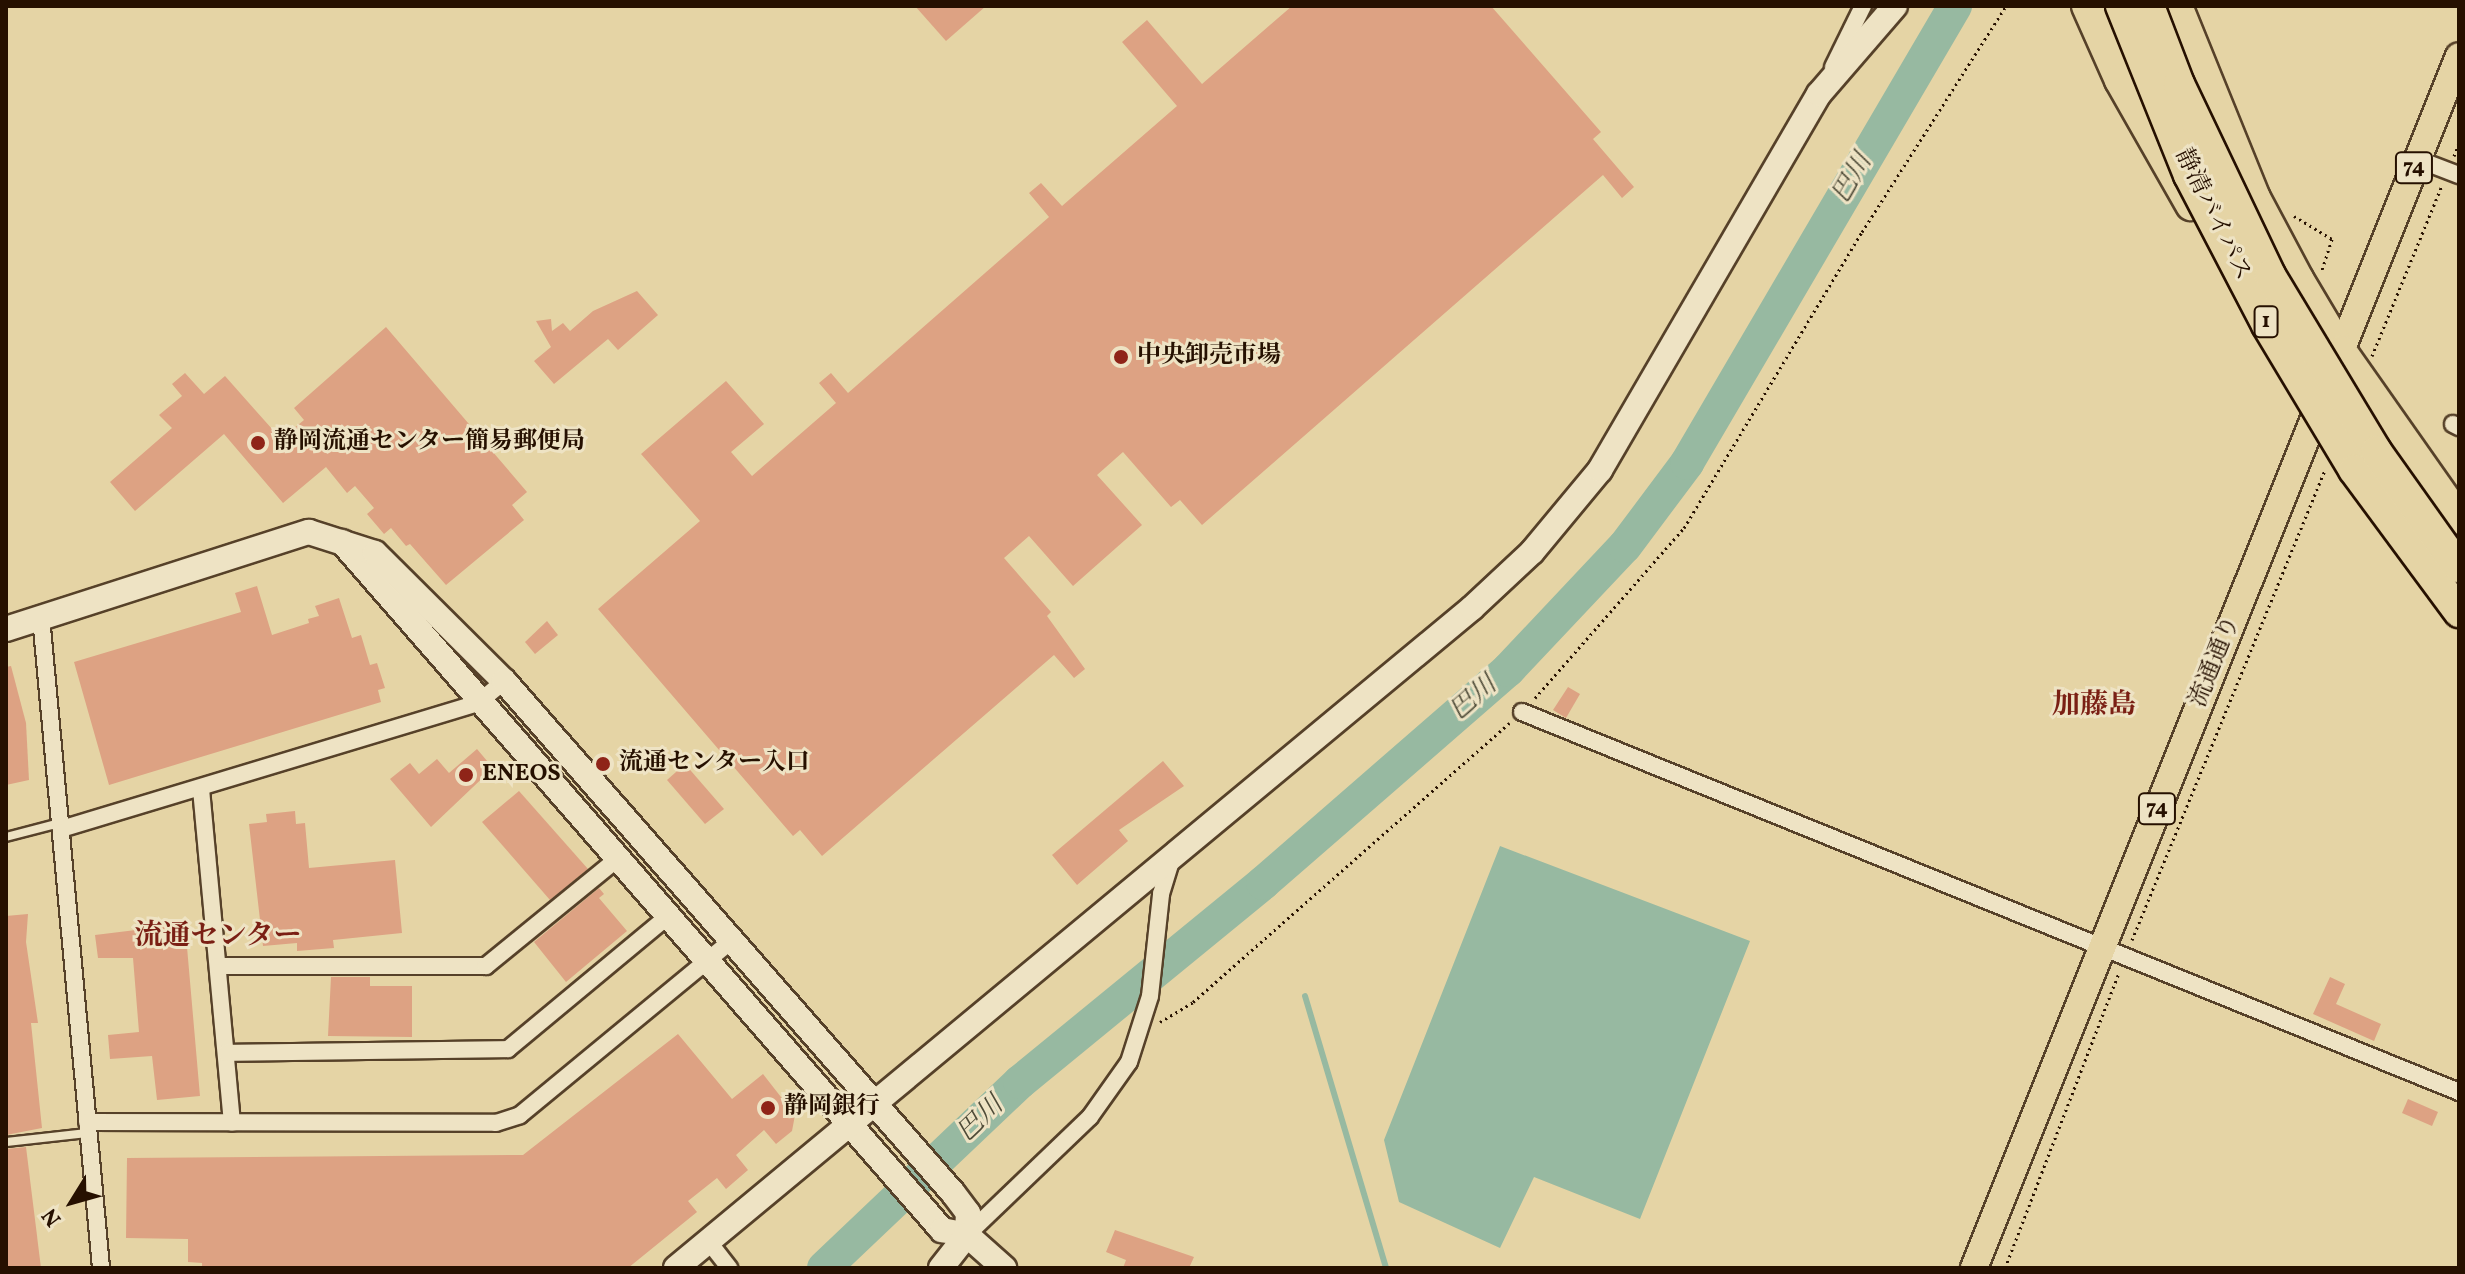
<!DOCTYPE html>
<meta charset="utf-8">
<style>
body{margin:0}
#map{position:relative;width:2465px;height:1274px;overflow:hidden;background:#e5d4a5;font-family:Vollkorn,"Noto Serif JP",serif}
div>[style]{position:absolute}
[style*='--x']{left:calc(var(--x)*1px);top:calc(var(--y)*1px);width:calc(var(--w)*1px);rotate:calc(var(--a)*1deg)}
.water>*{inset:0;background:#97b9a1}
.stream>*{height:6px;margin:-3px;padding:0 3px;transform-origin:3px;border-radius:3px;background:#97b9a1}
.river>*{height:34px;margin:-17px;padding:0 17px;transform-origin:17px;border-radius:17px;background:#97b9a1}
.building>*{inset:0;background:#dda283}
.path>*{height:3px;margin-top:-1.5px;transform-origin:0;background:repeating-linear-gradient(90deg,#261000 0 2px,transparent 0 6px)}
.roads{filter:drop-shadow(2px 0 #564129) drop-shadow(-2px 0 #564129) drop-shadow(0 2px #564129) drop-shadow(0 -2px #564129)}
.lane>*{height:8px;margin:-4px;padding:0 4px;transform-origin:4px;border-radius:4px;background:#eee3c4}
.street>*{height:16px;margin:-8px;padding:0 8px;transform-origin:8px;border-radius:8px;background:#eee3c4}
.secondary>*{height:24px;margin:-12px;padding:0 12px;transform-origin:12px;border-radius:12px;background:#eee3c4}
.primary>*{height:26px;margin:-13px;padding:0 13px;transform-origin:13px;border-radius:13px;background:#e5d4a5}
.highway>*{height:30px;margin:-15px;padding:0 15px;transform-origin:15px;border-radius:15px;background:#e5d4a5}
.bridges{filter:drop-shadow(2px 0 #261000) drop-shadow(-2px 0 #261000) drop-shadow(0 2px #261000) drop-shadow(0 -2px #261000)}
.highway-bridge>*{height:30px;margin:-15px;padding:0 15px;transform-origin:15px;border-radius:15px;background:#e5d4a5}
.dots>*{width:22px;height:22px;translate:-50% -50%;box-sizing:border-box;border:4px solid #eee3c4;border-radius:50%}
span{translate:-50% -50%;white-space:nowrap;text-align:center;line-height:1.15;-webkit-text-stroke:6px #eee3c4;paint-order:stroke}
.shield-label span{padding:2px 6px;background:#eee3c4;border:2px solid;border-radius:6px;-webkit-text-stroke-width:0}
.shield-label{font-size:22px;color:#261000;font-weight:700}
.street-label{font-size:24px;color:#261000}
.poi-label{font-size:24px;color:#261000;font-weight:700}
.left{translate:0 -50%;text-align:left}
.water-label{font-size:26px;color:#4e4b38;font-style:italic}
.quarter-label{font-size:28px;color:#7a1f14;font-weight:700}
.frame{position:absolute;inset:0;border:8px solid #261000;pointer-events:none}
.north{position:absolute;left:32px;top:1162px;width:80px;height:80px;-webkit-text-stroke:6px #eee3c4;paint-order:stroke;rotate:233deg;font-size:22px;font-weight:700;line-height:32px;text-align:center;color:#261000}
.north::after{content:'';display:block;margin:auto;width:28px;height:36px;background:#261000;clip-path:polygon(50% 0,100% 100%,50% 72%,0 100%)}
</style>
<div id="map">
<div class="water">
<div style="clip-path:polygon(1500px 846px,1750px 941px,1640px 1219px,1534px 1177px,1500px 1248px,1399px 1202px,1384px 1140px)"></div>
</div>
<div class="stream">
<div style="--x:1305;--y:996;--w:284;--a:73.4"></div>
</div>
<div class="river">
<div style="--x:824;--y:1268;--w:270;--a:-43.5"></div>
<div style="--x:1020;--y:1082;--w:314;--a:-39.3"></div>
<div style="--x:1263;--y:883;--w:325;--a:-41"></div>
<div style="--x:1508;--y:670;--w:170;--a:-46.7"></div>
<div style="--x:1625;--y:546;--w:104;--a:-53.2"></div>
<div style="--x:1687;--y:463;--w:530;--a:-59.61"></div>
</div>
<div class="building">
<div style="clip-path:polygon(915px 6px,986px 6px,946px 41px)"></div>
<div style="clip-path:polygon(1292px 6px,1491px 6px,1601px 132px,1593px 139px,1634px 187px,1622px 198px,1603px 175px,1202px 525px,1180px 500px,1171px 507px,1123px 452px,1097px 475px,1142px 525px,1073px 586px,1029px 536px,1004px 558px,1051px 612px,1047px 616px,1085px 669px,1074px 678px,1054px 655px,822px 856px,800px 830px,793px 836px,598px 609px,700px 521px,641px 454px,726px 381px,764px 424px,731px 452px,752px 476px,836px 403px,819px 383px,831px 373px,848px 393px,1049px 217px,1029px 193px,1041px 183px,1062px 206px,1177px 106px,1122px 42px,1147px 20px,1202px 84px)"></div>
<div style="clip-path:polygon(637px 291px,658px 315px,618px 350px,608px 339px,554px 384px,534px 361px,551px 347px,536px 321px,551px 319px,552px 331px,563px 323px,570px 331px,593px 311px)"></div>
<div style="clip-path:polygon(386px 327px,527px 492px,512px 505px,524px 520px,446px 585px,410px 544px,406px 546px,391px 528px,384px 534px,367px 514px,374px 508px,355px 486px,347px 493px,326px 467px,283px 503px,224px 434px,135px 511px,110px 482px,172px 428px,159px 415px,182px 396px,172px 384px,185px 373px,204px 394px,225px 376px,281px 439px,304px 420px,294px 408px)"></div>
<div style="clip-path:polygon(257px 586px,272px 635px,309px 623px,308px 619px,319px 616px,315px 606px,339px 598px,352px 638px,361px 635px,370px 665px,377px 663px,385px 688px,378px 690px,381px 702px,109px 785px,74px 662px,241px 612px,235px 593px)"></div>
<div style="clip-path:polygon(547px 621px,558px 635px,535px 654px,525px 642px)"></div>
<div style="clip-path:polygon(11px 666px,26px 723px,29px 780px,6px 785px,6px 667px)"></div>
<div style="clip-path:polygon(1568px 687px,1580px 694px,1566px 718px,1553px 710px)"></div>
<div style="clip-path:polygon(477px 749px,493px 768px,431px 827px,390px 779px,410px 763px,419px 774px,437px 759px,449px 773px)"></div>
<div style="clip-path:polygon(1163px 761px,1184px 786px,1119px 830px,1128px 841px,1077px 885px,1052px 855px)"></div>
<div style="clip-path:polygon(685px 764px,724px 809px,705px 824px,667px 780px)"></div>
<div style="clip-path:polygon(519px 791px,588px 869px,550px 900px,482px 822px)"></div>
<div style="clip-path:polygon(295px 811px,296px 824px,305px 823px,309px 868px,395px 860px,402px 933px,333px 940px,334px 948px,297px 951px,297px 943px,263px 946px,249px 824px,267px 822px,266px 814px)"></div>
<div style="clip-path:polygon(599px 888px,604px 894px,599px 898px,627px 931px,566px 982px,534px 942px)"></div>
<div style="clip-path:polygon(28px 914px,26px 942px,38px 1023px,31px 1023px,42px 1128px,6px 1135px,6px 916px)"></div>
<div style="clip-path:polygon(185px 924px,200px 1096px,157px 1100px,152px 1056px,110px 1059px,108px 1035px,139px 1032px,133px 958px,98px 958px,95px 935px)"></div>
<div style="clip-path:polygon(331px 977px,370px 977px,370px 986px,412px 986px,412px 1037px,328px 1036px)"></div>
<div style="clip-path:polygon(2330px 977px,2345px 984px,2336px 1004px,2381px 1024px,2374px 1041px,2313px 1014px)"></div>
<div style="clip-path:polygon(678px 1034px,732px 1099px,763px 1074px,795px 1115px,792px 1131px,776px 1144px,764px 1130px,736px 1155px,748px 1170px,726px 1189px,717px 1178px,688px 1201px,697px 1212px,628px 1268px,202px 1268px,202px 1263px,188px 1262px,188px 1239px,126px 1238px,127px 1158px,523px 1155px)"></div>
<div style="clip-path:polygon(2408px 1099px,2438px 1112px,2432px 1126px,2402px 1113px)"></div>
<div style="clip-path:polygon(26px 1147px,41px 1268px,6px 1268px,6px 1149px)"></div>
<div style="clip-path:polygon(1115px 1230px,1194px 1257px,1189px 1268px,1123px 1268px,1126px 1260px,1106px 1252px)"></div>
</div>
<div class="path">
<div style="--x:2454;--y:156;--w:14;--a:-69"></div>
<div style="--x:2294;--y:216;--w:44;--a:31.2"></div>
<div style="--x:2332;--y:239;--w:33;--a:108"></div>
<div style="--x:2372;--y:356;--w:185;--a:-67.7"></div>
<div style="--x:1535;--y:698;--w:226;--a:-48.8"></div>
<div style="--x:1684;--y:528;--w:345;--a:-59"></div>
<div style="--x:1862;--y:232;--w:268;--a:-57.5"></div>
<div style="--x:2132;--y:940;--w:508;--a:-67.68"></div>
<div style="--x:1160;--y:1022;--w:39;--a:-31"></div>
<div style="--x:1193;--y:1002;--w:422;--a:-41.4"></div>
<div style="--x:2005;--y:1268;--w:316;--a:-68.9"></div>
</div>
<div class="roads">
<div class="lane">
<div style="--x:6;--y:837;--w:56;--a:-14.5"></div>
<div style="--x:6;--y:1142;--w:82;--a:-6.3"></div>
</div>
<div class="street">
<div style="--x:1833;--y:67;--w:68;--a:-63.8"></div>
<div style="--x:2417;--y:159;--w:45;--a:20.9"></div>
<div style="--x:2453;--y:424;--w:7;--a:27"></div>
<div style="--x:41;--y:617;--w:654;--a:84.73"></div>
<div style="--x:1522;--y:712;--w:1011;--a:22.07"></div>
<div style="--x:201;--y:789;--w:335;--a:84.7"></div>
<div style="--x:61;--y:829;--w:436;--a:-16.8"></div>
<div style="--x:478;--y:703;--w:34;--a:-40"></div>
<div style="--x:218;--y:966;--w:268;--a:0"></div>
<div style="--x:486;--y:966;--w:168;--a:-39.2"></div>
<div style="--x:226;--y:1053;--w:282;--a:-0.8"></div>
<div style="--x:508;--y:1049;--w:207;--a:-39.7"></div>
<div style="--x:87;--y:1122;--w:409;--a:0.1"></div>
<div style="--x:496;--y:1123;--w:25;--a:-18"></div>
<div style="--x:520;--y:1115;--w:273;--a:-39.5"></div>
<div style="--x:967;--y:1235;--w:170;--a:-43.8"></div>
<div style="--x:1090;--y:1117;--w:67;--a:-54.7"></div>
<div style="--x:1129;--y:1062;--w:69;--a:-72.3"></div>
<div style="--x:1150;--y:996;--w:103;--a:-83.8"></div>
<div style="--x:1161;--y:894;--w:37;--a:-73"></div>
<div style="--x:709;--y:1242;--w:33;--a:52"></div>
</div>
<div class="secondary">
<div style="--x:342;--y:542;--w:913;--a:48.91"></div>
<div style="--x:942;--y:1230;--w:25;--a:11"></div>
<div style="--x:6;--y:629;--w:318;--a:-17.8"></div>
<div style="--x:309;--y:532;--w:69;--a:17.7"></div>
<div style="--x:375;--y:553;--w:182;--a:44.8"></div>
<div style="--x:504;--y:681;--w:681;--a:48.75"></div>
<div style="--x:953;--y:1193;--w:25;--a:53"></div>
<div style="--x:968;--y:1213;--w:22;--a:93"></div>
<div style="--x:967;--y:1235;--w:50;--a:41.7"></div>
<div style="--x:676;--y:1268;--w:1034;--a:-39.66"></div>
<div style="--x:1472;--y:608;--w:82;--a:-43"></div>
<div style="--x:1532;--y:552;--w:107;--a:-50.3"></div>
<div style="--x:1600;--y:470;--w:435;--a:-59.8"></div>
<div style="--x:1819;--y:94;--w:116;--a:-49.2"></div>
<div style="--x:941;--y:1268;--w:42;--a:-51.8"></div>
</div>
<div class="primary">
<div style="--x:1974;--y:1268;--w:1305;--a:-68.19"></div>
</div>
<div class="highway">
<div style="--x:2087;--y:6;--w:81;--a:66"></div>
<div style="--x:2120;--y:80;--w:144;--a:60.4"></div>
<div style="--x:2177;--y:6;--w:207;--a:67.9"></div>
<div style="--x:2255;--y:198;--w:92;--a:62"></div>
<div style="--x:2298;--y:279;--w:84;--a:59.2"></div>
<div style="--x:2341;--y:351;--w:205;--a:54.9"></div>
</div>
</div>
<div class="bridges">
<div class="highway-bridge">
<div style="--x:2121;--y:6;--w:182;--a:68.1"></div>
<div style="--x:2189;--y:175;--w:169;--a:62.5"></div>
<div style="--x:2267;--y:325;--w:169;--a:59"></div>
<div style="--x:2354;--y:470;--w:177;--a:53.5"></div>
<div style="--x:2149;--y:6;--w:84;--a:69"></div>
<div style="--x:2179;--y:84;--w:212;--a:64.5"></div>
<div style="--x:2270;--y:275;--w:205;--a:58.9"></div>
<div style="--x:2376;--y:451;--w:143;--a:54.6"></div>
</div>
</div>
<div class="dots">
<div style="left:1121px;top:357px;background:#8f2418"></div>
<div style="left:258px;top:443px;background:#8f2418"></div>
<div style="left:603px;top:764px;background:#8f2418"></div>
<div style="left:466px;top:775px;background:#8f2418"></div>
<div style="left:768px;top:1108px;background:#8f2418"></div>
</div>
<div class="shield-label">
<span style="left:2414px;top:168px">74</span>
<span style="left:2266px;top:322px">1</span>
<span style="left:2157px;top:809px">74</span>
</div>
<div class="street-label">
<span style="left:2212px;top:215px;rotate:64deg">静清バイパス</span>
<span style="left:2216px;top:662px;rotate:-68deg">流通通り</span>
</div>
<div class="poi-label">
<span class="left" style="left:1137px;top:357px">中央卸売市場</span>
<span class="left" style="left:274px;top:443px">静岡流通センター簡易郵便局</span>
<span class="left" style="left:619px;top:764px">流通センター入口</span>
<span class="left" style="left:482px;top:775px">ENEOS</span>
<span class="left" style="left:784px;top:1108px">静岡銀行</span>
</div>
<div class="water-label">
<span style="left:1853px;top:179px;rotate:-60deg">巴川</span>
<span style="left:1474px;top:699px;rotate:-41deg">巴川</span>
<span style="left:981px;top:1120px;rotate:-44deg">巴川</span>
</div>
<div class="quarter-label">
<span style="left:2094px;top:706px">加藤島</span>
<span style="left:218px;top:937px">流通センター</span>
</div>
<div class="frame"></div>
<div class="north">N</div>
</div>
